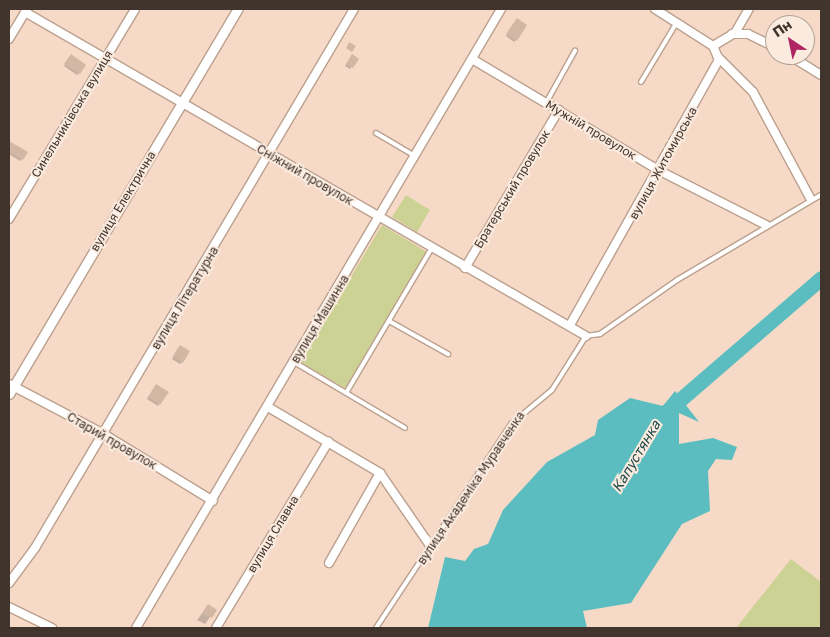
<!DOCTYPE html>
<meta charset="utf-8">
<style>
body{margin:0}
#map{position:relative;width:830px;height:637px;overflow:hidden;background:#f6dac7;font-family:"Golos Text",sans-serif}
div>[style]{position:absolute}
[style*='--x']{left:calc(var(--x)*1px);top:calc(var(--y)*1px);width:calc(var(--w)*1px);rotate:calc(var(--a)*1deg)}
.green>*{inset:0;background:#ccd194}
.water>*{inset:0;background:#5bbdbf}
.shadow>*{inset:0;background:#0003}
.river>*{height:15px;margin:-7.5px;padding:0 7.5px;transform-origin:7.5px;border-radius:7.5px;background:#5bbdbf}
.building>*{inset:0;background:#d3b7a5}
.roads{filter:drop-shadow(1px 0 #bba08e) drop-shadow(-1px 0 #bba08e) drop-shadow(0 1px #bba08e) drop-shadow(0 -1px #bba08e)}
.service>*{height:4px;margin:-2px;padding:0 2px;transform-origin:2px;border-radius:2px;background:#fff}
.minor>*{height:8px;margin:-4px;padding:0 4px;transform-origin:4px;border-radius:4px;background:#fff}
.tertiary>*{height:9px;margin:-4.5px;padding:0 4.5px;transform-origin:4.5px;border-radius:4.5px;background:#fff}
span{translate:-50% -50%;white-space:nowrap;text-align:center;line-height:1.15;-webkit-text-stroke:4px #fbeade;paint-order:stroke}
.street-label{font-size:12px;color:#40342d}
.water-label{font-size:14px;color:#1b4849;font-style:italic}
.frame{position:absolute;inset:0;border:10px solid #40342d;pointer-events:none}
.north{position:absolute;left:765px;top:15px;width:50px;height:50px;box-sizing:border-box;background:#fbeade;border:1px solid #b0a197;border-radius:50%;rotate:326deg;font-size:14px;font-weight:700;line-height:20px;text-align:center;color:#40342d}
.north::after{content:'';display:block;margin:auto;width:18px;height:22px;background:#af2564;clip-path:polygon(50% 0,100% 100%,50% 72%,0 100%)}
</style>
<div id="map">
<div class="green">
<div style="clip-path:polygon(406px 195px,430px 210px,417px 232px,392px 217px)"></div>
<div style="clip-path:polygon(382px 225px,427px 252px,345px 388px,300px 362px)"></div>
<div style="clip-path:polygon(791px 559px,821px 582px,821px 628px,736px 628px)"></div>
</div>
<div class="water">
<div style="clip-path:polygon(675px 391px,699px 422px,679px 413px,679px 444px,713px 438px,737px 447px,732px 460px,716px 459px,708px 471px,710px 511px,682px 524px,631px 603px,583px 611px,587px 628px,428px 628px,445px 557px,465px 561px,474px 549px,488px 544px,503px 510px,547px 462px,595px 435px,598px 420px,630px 398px,663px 406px)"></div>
</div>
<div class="shadow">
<div style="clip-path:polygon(515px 22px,516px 40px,514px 42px,506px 36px)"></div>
<div style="clip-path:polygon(69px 58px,79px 73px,77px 75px,64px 66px)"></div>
<div style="clip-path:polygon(350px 58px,357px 59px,350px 69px,345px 66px)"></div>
<div style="clip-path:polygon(10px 143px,22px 159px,20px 161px,9px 154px)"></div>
<div style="clip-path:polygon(178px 348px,182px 362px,180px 364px,172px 359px)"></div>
<div style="clip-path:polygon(155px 387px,159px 404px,158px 406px,147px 399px)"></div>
<div style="clip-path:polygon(208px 606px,215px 610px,205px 624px,197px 620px)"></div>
</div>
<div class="river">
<div style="--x:667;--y:411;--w:203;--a:-40.8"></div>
</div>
<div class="building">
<div style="clip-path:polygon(517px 18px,527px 25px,517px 41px,506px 34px)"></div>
<div style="clip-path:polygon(349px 42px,356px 46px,352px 52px,346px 48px)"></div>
<div style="clip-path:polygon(71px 54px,86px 65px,80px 74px,64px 64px)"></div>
<div style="clip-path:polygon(352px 54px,359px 59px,353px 68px,346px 64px)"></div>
<div style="clip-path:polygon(9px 141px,28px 152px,23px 160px,9px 152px)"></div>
<div style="clip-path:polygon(180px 345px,190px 351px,183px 363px,173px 356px)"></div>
<div style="clip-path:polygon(156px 384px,169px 392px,160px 405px,148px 397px)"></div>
<div style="clip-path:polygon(208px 604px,217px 610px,212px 618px,202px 613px)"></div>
</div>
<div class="roads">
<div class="service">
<div style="--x:641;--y:82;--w:70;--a:-59"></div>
<div style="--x:546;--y:103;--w:60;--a:-60.9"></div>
<div style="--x:376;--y:133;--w:45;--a:30.5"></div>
<div style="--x:389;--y:321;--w:68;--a:29.2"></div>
<div style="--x:294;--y:362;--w:129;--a:30.7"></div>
<div style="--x:346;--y:393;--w:167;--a:-59.4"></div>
<div style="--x:376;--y:628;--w:245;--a:-56.5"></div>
<div style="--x:511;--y:424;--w:53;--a:-39.7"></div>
<div style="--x:552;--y:390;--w:64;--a:-57.8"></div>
<div style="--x:586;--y:336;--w:14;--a:-8"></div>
<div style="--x:600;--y:334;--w:94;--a:-35"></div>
<div style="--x:677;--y:280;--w:167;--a:-30.6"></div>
</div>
<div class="minor">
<div style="--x:655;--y:9;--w:69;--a:32.5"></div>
<div style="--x:25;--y:12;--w:648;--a:30.01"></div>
<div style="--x:732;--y:34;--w:16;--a:0"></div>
<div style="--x:748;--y:34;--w:30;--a:26"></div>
<div style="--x:9;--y:39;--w:35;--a:-59"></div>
<div style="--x:789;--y:55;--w:38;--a:32"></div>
<div style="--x:718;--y:57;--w:49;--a:45"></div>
<div style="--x:753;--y:92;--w:120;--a:61.7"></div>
<div style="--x:472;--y:59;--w:219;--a:30.8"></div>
<div style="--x:660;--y:171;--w:119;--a:27"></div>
<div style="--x:9;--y:219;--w:245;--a:-59"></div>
<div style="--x:465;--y:268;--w:184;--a:-59.3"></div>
<div style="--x:570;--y:325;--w:304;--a:-60.7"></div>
<div style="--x:719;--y:60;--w:15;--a:-113"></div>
<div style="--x:713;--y:46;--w:26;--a:-31"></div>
<div style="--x:735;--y:33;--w:28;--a:-60"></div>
<div style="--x:9;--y:384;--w:105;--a:27.8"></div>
<div style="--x:102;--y:433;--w:130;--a:31.5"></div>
<div style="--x:268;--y:407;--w:130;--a:30.5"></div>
<div style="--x:380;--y:473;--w:90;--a:55.4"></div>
<div style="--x:329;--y:563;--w:103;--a:-60.5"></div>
<div style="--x:9;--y:583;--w:44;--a:-53.4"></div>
<div style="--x:35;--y:548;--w:626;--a:-59.38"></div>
<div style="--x:9;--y:607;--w:48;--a:26"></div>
<div style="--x:136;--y:628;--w:719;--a:-59.47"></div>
<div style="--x:216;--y:628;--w:218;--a:-58.9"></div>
</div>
<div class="tertiary">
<div style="--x:9;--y:394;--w:448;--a:-59.3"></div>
</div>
</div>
<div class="street-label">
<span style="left:72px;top:114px;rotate:-59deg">Синельниківська вулиця</span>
<span style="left:591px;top:130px;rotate:31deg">Мужній провулок</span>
<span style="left:663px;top:163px;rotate:-61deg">вулиця Житомирська</span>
<span style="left:305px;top:175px;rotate:30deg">Сніжний провулок</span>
<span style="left:512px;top:189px;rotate:-59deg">Братерський провулок</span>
<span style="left:123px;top:201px;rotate:-59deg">вулиця Електрична</span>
<span style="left:185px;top:298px;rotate:-59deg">вулиця Літературна</span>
<span style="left:320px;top:319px;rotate:-59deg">вулиця Машинна</span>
<span style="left:112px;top:441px;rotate:30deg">Старий провулок</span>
<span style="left:471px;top:488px;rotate:-56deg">вулиця Академіка Муравченка</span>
<span style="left:273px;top:534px;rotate:-59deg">вулиця Славна</span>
</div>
<div class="water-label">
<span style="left:636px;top:456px;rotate:-59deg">Капустянка</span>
</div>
<div class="frame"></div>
<div class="north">Пн</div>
</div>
